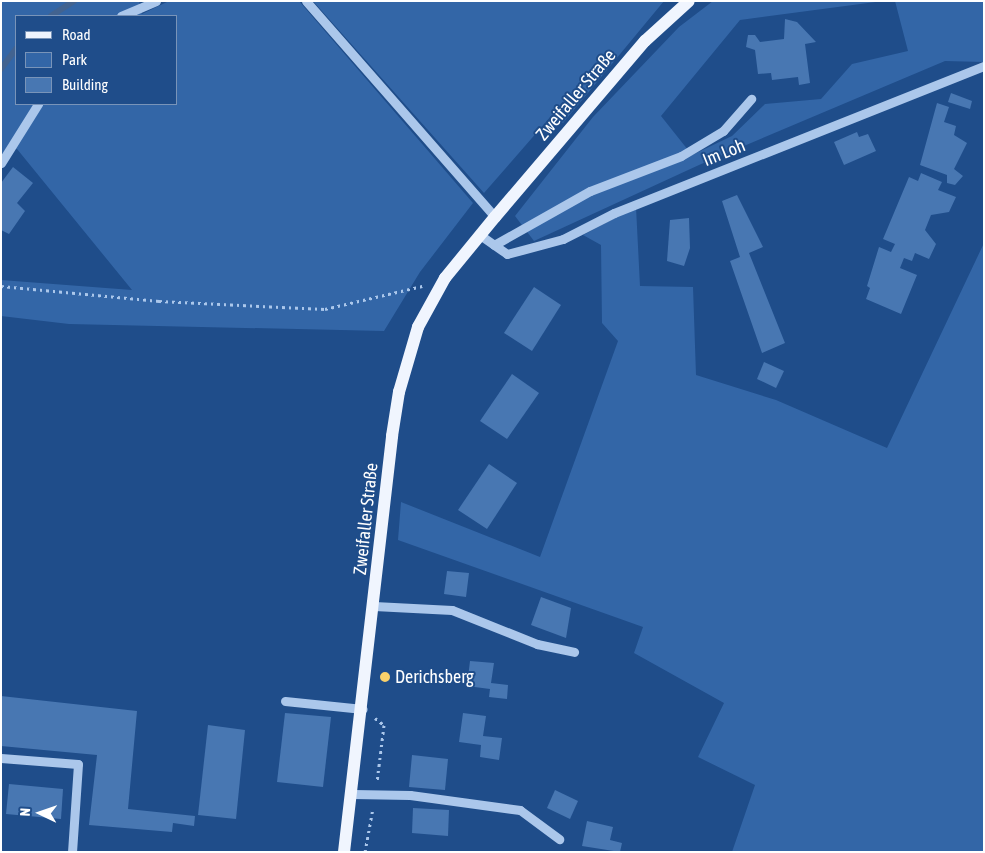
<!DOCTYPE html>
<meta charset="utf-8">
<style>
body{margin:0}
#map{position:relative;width:985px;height:853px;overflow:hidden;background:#1f4d8a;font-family:"Asap Condensed",sans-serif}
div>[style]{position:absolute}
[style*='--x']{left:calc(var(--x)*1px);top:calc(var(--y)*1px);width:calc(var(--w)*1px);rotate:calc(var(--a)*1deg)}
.green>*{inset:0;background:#3366a7}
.stream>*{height:5.5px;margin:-2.75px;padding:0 2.75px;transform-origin:2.75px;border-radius:2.75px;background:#426390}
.building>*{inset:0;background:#4877b2}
.path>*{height:3px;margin-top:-1.5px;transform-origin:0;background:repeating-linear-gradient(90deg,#abc7eb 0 2.5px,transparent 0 6.5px)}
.minor>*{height:9px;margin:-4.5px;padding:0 4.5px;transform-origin:4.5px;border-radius:4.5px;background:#abc7eb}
.major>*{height:12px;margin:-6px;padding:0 6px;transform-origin:6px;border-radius:6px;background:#f0f5fe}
.dots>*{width:14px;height:14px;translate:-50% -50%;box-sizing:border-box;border:2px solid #1f4d8a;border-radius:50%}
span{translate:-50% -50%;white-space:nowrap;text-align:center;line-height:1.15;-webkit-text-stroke:4px #1f4d8a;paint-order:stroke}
.street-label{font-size:18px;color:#fff}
.poi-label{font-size:18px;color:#fff}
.left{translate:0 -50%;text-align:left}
.frame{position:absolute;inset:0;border:2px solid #fff;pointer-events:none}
.legend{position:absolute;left:15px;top:15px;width:162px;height:90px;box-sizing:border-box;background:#1f4d8a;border:1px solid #7994b9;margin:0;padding:6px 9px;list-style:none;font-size:15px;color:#fff}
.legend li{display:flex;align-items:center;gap:10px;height:25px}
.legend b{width:25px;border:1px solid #7994b9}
.north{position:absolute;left:15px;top:788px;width:50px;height:50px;-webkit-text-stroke:4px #1f4d8a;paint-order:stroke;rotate:273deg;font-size:14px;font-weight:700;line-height:20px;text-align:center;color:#fff}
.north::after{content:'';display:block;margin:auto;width:18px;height:22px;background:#fff;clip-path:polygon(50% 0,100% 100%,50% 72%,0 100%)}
</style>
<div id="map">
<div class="green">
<div style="clip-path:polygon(evenodd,1px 1px,139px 1px,142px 14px,169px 1px,299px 1px,473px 203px,420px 272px,384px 331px,69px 324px,1px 316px,1px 280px,132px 290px,17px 149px,6px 149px,1px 156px,1px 1px,16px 16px,176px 16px,176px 104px,16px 104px,16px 16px)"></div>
<div style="clip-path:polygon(313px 1px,664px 1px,563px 123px,552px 115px,484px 193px)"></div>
<div style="clip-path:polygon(713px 1px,883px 1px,740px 20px,661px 116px,692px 155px,732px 136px,765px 104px,821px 99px,852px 64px,908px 51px,895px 1px,984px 1px,984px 62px,945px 61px,699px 165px,534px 241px,515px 216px,593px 117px,679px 27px)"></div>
<div style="clip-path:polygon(636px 207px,640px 286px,693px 287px,696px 375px,776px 400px,887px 448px,984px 243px,984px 852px,732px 852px,755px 785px,698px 757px,724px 703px,634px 653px,643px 627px,398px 540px,401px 502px,540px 557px,618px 341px,602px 323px,601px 245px,583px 235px)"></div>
</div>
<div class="stream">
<div style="--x:51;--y:16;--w:27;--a:-33"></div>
<div style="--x:1;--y:69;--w:25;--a:-53"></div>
</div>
<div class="building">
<div style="clip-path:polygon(785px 19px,797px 22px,816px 42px,805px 44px,810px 83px,799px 85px,798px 77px,772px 80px,771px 73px,758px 74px,755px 50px,746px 47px,748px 35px,755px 35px,760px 42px,784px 39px)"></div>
<div style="clip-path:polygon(951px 93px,972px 101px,970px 109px,948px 102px)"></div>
<div style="clip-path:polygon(937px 103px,949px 107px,944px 122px,956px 126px,954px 135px,967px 143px,954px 169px,963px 176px,955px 185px,947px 183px,947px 175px,920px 165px)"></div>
<div style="clip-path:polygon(857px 132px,859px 137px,868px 134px,876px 151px,844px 165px,834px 142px)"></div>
<div style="clip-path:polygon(13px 167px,33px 183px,17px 203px,25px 211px,9px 234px,1px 230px,1px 183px)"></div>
<div style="clip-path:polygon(921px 173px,942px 182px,938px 190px,956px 197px,949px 212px,931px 215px,925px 230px,936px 244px,929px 259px,915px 253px,912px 261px,904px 258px,900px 268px,917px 275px,901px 314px,866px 299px,870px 288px,867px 286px,879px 247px,891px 252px,895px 244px,883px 239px,909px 177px,918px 181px)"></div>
<div style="clip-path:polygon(737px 195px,763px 247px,749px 253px,785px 343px,762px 353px,730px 261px,740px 257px,722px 201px)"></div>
<div style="clip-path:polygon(689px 218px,690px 248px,684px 266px,667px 261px,670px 220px)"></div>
<div style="clip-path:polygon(534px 287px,561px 305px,532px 351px,504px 333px)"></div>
<div style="clip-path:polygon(764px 362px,784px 371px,776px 388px,757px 379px)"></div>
<div style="clip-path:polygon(512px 374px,539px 393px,507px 439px,480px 421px)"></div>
<div style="clip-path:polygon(489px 464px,517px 483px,487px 529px,458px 510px)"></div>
<div style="clip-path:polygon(447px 571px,469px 573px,466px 597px,444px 594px)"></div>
<div style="clip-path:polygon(541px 597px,571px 608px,566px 638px,531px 625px)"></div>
<div style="clip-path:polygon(470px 661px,494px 663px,491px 683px,508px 685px,507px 699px,489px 697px,490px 689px,467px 686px)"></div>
<div style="clip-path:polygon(1px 696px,137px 711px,128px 809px,195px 816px,194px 826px,173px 823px,172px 832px,89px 825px,97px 755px,1px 746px)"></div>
<div style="clip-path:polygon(285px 713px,331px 717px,323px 787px,277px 782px)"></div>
<div style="clip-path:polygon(463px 713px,486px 716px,483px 736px,502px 738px,499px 760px,480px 757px,481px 745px,459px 742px)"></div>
<div style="clip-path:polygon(208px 725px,245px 730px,236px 819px,198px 815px)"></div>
<div style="clip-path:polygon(412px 755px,448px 759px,445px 790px,409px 787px)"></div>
<div style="clip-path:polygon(9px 784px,63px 789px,61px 819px,6px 814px)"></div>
<div style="clip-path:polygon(555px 790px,578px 801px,570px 819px,547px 808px)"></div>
<div style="clip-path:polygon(413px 808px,449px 810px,448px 836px,412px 833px)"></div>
<div style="clip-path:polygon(587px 821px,613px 827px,610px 840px,622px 843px,620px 852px,582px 846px)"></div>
</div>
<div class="path">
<div style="--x:1;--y:286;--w:159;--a:5.4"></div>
<div style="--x:159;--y:301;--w:166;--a:2.8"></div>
<div style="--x:325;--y:309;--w:100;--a:-13.3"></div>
<div style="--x:375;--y:718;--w:11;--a:38"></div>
<div style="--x:384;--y:725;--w:57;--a:97"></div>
<div style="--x:365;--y:852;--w:45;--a:-79.7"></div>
</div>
<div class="minor">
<div style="--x:306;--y:1;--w:287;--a:48.8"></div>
<div style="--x:121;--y:16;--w:38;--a:-23"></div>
<div style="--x:1;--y:163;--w:70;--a:-57.9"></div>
<div style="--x:480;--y:235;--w:33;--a:35"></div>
<div style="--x:507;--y:254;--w:58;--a:-15"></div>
<div style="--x:563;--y:239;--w:57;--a:-27"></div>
<div style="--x:614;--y:213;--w:398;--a:-21.7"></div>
<div style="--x:494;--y:245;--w:110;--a:-29.4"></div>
<div style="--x:590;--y:191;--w:97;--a:-21"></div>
<div style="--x:681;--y:156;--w:49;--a:-30.8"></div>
<div style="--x:723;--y:131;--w:43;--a:-48.8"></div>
<div style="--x:374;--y:606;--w:78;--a:2.9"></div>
<div style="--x:452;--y:610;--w:92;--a:21.8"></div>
<div style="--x:537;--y:644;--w:38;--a:12"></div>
<div style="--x:285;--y:701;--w:78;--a:5.9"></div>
<div style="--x:1;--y:758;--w:77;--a:4.5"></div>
<div style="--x:78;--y:764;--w:88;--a:93.9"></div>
<div style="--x:353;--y:794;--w:57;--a:1"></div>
<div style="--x:410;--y:795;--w:111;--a:7.8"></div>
<div style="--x:520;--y:810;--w:49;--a:36.6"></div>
</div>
<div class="major">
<div style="--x:344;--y:852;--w:419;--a:-83.4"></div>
<div style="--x:392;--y:436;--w:45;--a:-81"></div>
<div style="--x:399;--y:392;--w:68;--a:-73.7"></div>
<div style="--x:418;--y:327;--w:56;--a:-61.1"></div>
<div style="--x:445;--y:278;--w:79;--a:-50.7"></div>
<div style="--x:495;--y:217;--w:231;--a:-49.6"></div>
<div style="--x:645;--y:41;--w:59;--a:-42.3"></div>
</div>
<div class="dots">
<div style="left:385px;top:677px;background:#f9d16b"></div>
</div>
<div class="street-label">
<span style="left:576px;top:95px;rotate:-50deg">Zweifaller Straße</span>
<span style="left:724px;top:153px;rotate:-22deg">Im Loh</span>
<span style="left:366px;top:519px;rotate:-84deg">Zweifaller Straße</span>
</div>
<div class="poi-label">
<span class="left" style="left:395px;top:677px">Derichsberg</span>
</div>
<div class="frame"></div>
<ul class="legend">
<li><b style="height:6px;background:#f0f5fe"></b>Road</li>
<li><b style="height:14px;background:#3366a7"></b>Park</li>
<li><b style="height:14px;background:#4877b2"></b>Building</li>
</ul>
<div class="north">N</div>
</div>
